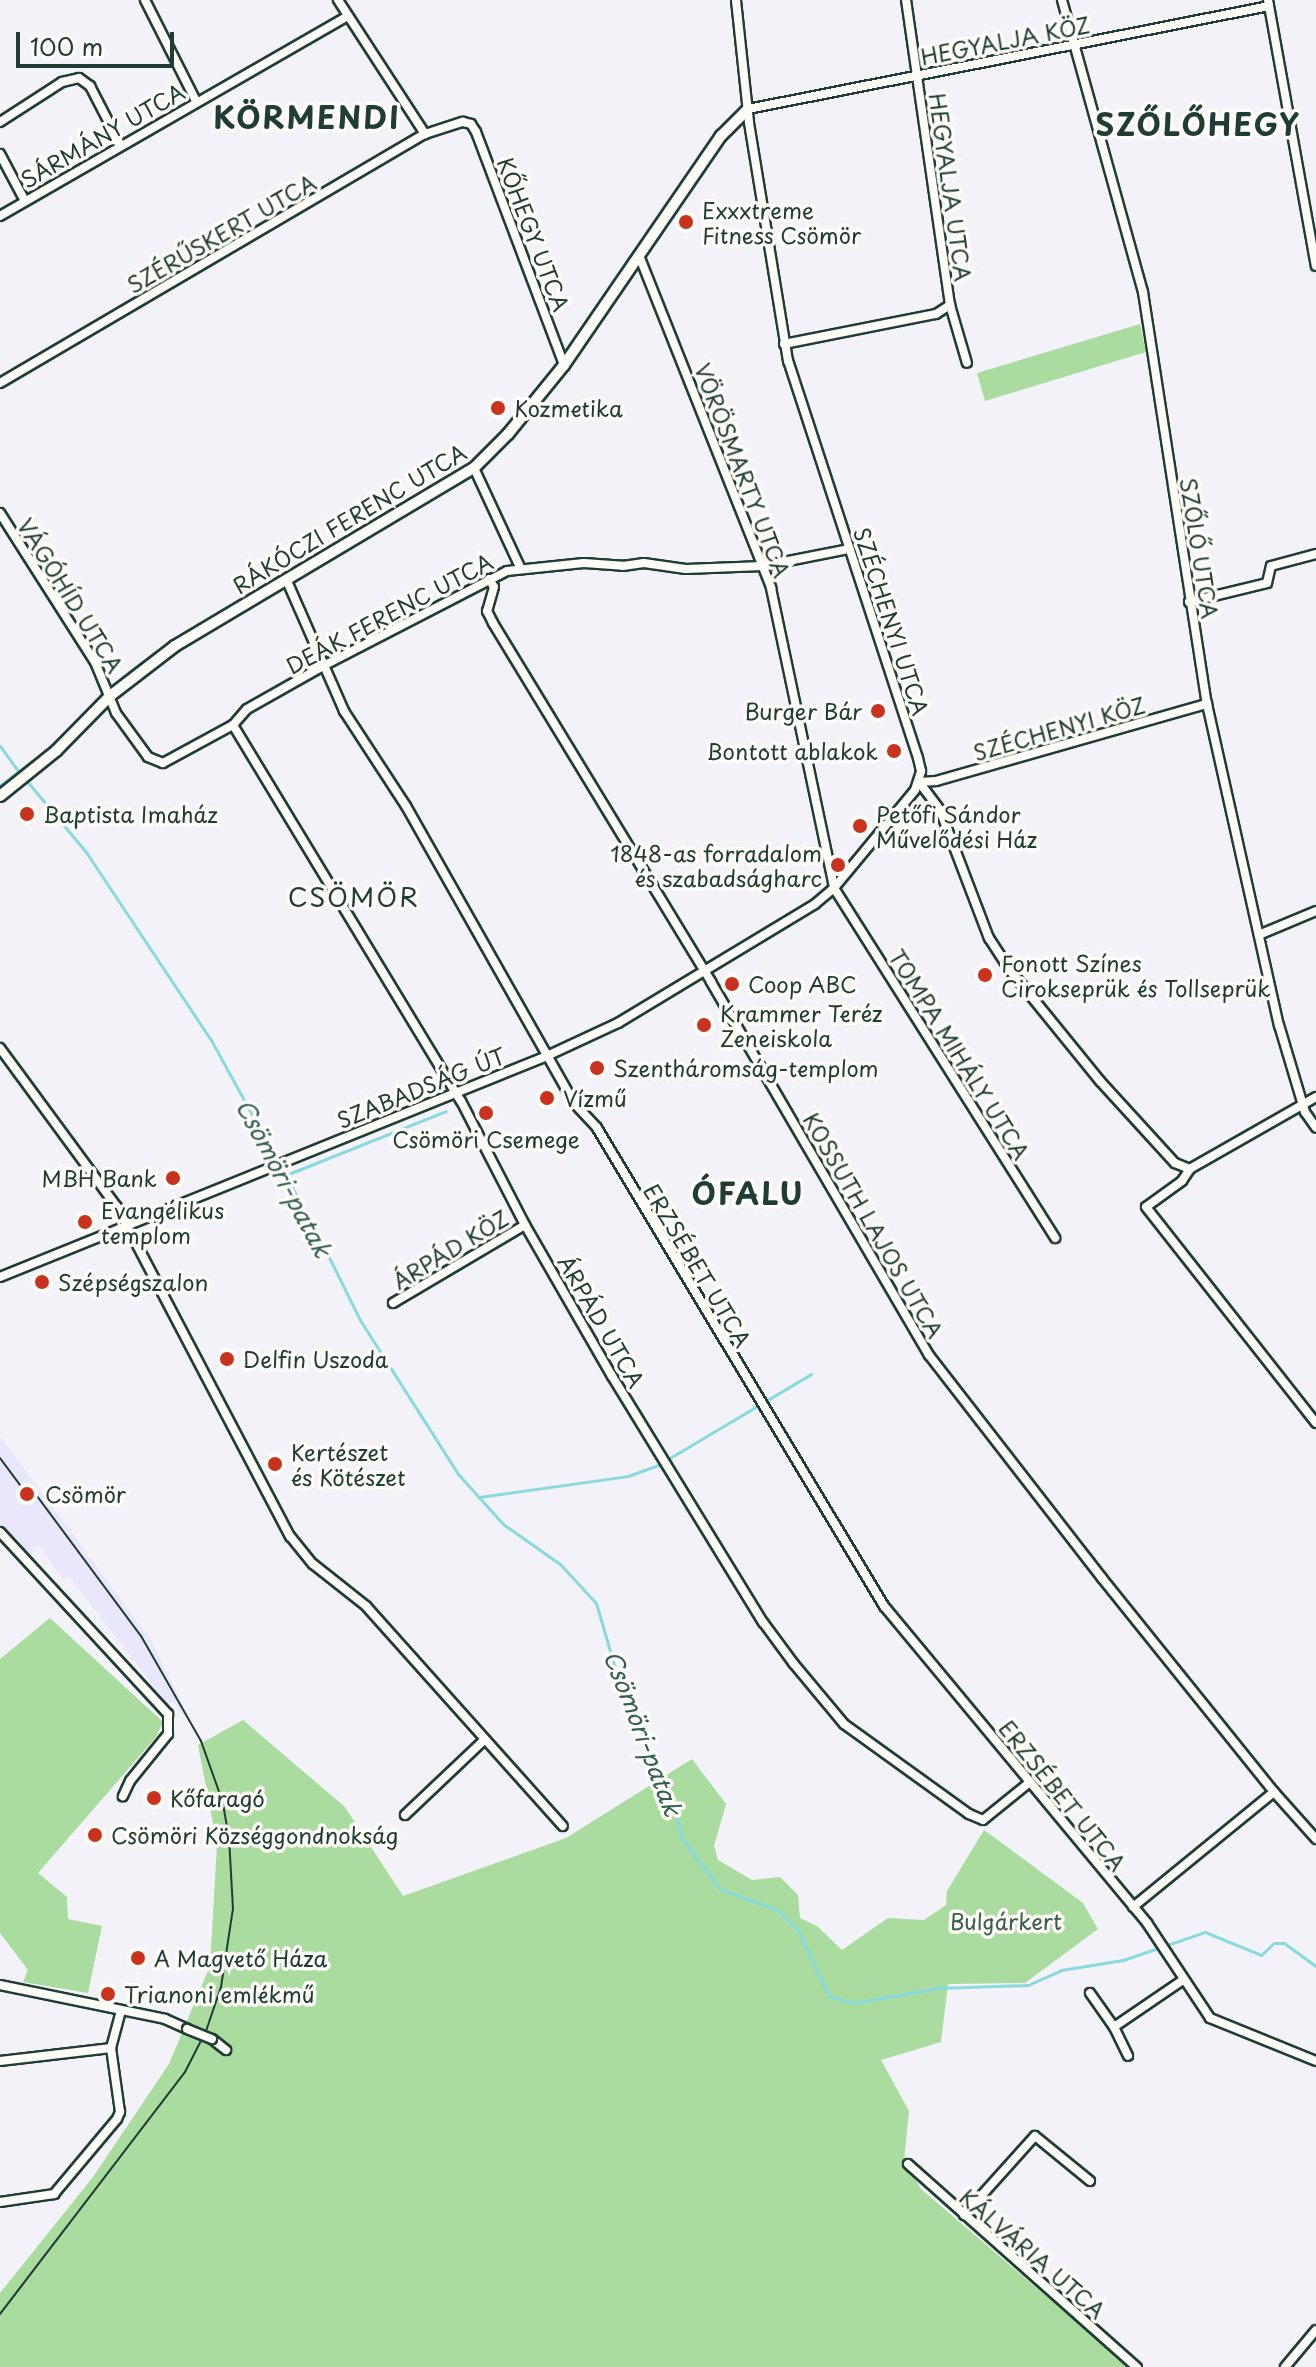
<!DOCTYPE html>
<meta charset="utf-8">
<style>
body{margin:0}
#map{position:relative;width:1316px;height:2367px;overflow:hidden;background:#f4f2f9;font-family:"Playpen Sans",sans-serif}
div>[style]{position:absolute}
[style*='--x']{left:calc(var(--x)*1px);top:calc(var(--y)*1px);width:calc(var(--w)*1px);rotate:calc(var(--a)*1deg)}
.built>*{inset:0;background:#e9e7fb}
.green>*{inset:0;background:#a9dc9e}
.stream>*{height:3px;margin:-1.5px;padding:0 1.5px;transform-origin:1.5px;border-radius:1.5px;background:#88dadf}
.roads{filter:drop-shadow(2px 0 #1f3d34) drop-shadow(-2px 0 #1f3d34) drop-shadow(0 2px #1f3d34) drop-shadow(0 -2px #1f3d34)}
.minor>*{height:8px;margin:-4px;padding:0 4px;transform-origin:4px;border-radius:4px;background:#fdfcf7}
.tertiary>*{height:10px;margin:-5px;padding:0 5px;transform-origin:5px;border-radius:5px;background:#fdfcf7}
.tram>*{height:2px;margin:-1px;padding:0 1px;transform-origin:1px;border-radius:1px;background:#1f3d34}
.bridges{filter:drop-shadow(2px 0 #1f3d34) drop-shadow(-2px 0 #1f3d34) drop-shadow(0 2px #1f3d34) drop-shadow(0 -2px #1f3d34)}
.minor-bridge>*{height:8px;margin:-4px;padding:0 4px;transform-origin:4px;border-radius:4px;background:#fdfcf7}
.dots>*{width:22px;height:22px;translate:-50% -50%;box-sizing:border-box;border:4px solid #fdfcf7;border-radius:50%}
span{translate:-50% -50%;white-space:nowrap;text-align:center;line-height:1.15;-webkit-text-stroke:7px #fdfcf7;paint-order:stroke}
.street-label{font-size:22px;color:#1f3d34}
.poi-label{font-size:22px;color:#1f3d34}
.left{translate:0 -50%;text-align:left}
.right{translate:-100% -50%;text-align:right}
.park-label{font-size:22px;color:#3b5d49}
.water-label{font-size:24px;color:#345c56;font-style:italic}
.quarter-label{font-size:26px;color:#1f3d34;letter-spacing:2px}
.district-label{font-size:30px;color:#1f3d34;font-weight:700;letter-spacing:2px}
.scale{position:absolute;left:16px;top:32px;width:158px;height:36px;box-sizing:border-box;border:4px solid #1f3d34;border-top:0;padding-left:10px;font-size:24px;line-height:28px;white-space:nowrap;color:#1f3d34;-webkit-text-stroke:6px #fdfcf7;paint-order:stroke}
</style>
<div id="map">
<div class="built">
<div style="clip-path:polygon(0 1436px,151px 1640px,188px 1715px,184px 1717px,173px 1701px,168px 1705px,69px 1576px,63px 1580px,38px 1544px,27px 1558px,0 1526px)"></div>
</div>
<div class="green">
<div style="clip-path:polygon(1140px 324px,1146px 352px,985px 401px,977px 373px)"></div>
<div style="clip-path:polygon(50px 1618px,163px 1722px,156px 1737px,38px 1873px,67px 1897px,68px 1919px,102px 1926px,88px 1993px,23px 1982px,28px 1970px,0 1933px,0 1659px)"></div>
<div style="clip-path:polygon(243px 1720px,345px 1807px,403px 1896px,566px 1838px,692px 1759px,726px 1804px,714px 1846px,718px 1860px,752px 1880px,780px 1877px,798px 1895px,800px 1918px,817px 1926px,842px 1950px,888px 1918px,924px 1920px,946px 1905px,947px 1891px,984px 1830px,1083px 1903px,1098px 1929px,1025px 1983px,948px 1984px,941px 2042px,881px 2060px,909px 2111px,904px 2161px,921px 2189px,1129px 2367px,0 2367px,0 2293px,93px 2177px,169px 2064px,210px 1966px,217px 1844px,198px 1745px)"></div>
</div>
<div class="stream">
<div style="--x:122;--y:678;--w:28;--a:-38"></div>
<div style="--x:0;--y:746;--w:36;--a:54"></div>
<div style="--x:26;--y:780;--w:94;--a:50.2"></div>
<div style="--x:86;--y:852;--w:226;--a:56.4"></div>
<div style="--x:211;--y:1040;--w:222;--a:61.2"></div>
<div style="--x:318;--y:1235;--w:95;--a:63.7"></div>
<div style="--x:360;--y:1320;--w:183;--a:57.5"></div>
<div style="--x:458;--y:1474;--w:67;--a:48"></div>
<div style="--x:503;--y:1524;--w:70;--a:35.1"></div>
<div style="--x:560;--y:1564;--w:53;--a:47.3"></div>
<div style="--x:596;--y:1603;--w:93;--a:73.7"></div>
<div style="--x:622;--y:1692;--w:123;--a:64.9"></div>
<div style="--x:674;--y:1803;--w:35;--a:78"></div>
<div style="--x:681;--y:1837;--w:65;--a:53.1"></div>
<div style="--x:720;--y:1889;--w:61;--a:20.2"></div>
<div style="--x:777;--y:1910;--w:29;--a:44"></div>
<div style="--x:798;--y:1930;--w:73;--a:64.8"></div>
<div style="--x:829;--y:1996;--w:26;--a:16"></div>
<div style="--x:854;--y:2003;--w:85;--a:-10.1"></div>
<div style="--x:938;--y:1988;--w:90;--a:-1.9"></div>
<div style="--x:1028;--y:1985;--w:36;--a:-24"></div>
<div style="--x:1061;--y:1970;--w:63;--a:-9.2"></div>
<div style="--x:1123;--y:1960;--w:87;--a:-18.9"></div>
<div style="--x:1205;--y:1932;--w:61;--a:22.3"></div>
<div style="--x:1261;--y:1955;--w:18;--a:-43"></div>
<div style="--x:1274;--y:1943;--w:10;--a:0"></div>
<div style="--x:1284;--y:1943;--w:39;--a:36"></div>
<div style="--x:0;--y:785;--w:62;--a:-36.5"></div>
<div style="--x:50;--y:748;--w:71;--a:-44.4"></div>
<div style="--x:286;--y:1175;--w:172;--a:-21.8"></div>
<div style="--x:479;--y:1497;--w:150;--a:-8"></div>
<div style="--x:628;--y:1476;--w:32;--a:-20"></div>
<div style="--x:658;--y:1465;--w:178;--a:-30.7"></div>
</div>
<div class="roads">
<div class="minor">
<div style="--x:145;--y:0;--w:113;--a:63.2"></div>
<div style="--x:338;--y:0;--w:160;--a:57"></div>
<div style="--x:1062;--y:0;--w:303;--a:74.5"></div>
<div style="--x:1143;--y:292;--w:417;--a:81.2"></div>
<div style="--x:1207;--y:704;--w:329;--a:77.4"></div>
<div style="--x:1279;--y:1025;--w:91;--a:73.4"></div>
<div style="--x:1305;--y:1112;--w:19;--a:55"></div>
<div style="--x:1268;--y:0;--w:270;--a:79.8"></div>
<div style="--x:748;--y:109;--w:531;--a:-11.18"></div>
<div style="--x:0;--y:122;--w:74;--a:-32.8"></div>
<div style="--x:62;--y:82;--w:17;--a:-13"></div>
<div style="--x:79;--y:78;--w:14;--a:36"></div>
<div style="--x:90;--y:86;--w:65;--a:62.7"></div>
<div style="--x:0;--y:154;--w:53;--a:62"></div>
<div style="--x:0;--y:216;--w:401;--a:-29.9"></div>
<div style="--x:640;--y:258;--w:355;--a:68.3"></div>
<div style="--x:771;--y:588;--w:307;--a:78.1"></div>
<div style="--x:834;--y:888;--w:414;--a:57.7"></div>
<div style="--x:950;--y:305;--w:60;--a:73.7"></div>
<div style="--x:784;--y:344;--w:155;--a:-11.2"></div>
<div style="--x:936;--y:314;--w:17;--a:-33"></div>
<div style="--x:950;--y:305;--w:308;--a:-98.2"></div>
<div style="--x:0;--y:383;--w:493;--a:-30.4"></div>
<div style="--x:425;--y:134;--w:40;--a:-18"></div>
<div style="--x:463;--y:122;--w:8;--a:14"></div>
<div style="--x:471;--y:124;--w:9;--a:58"></div>
<div style="--x:476;--y:132;--w:249;--a:69.3"></div>
<div style="--x:474;--y:468;--w:109;--a:65.1"></div>
<div style="--x:0;--y:513;--w:177;--a:57.5"></div>
<div style="--x:95;--y:662;--w:55;--a:67.6"></div>
<div style="--x:116;--y:713;--w:54;--a:54"></div>
<div style="--x:148;--y:757;--w:16;--a:22"></div>
<div style="--x:163;--y:763;--w:80;--a:-28.5"></div>
<div style="--x:233;--y:725;--w:21;--a:-49"></div>
<div style="--x:247;--y:709;--w:87;--a:-29.5"></div>
<div style="--x:323;--y:666;--w:207;--a:-27.3"></div>
<div style="--x:507;--y:571;--w:77;--a:-5.9"></div>
<div style="--x:584;--y:563;--w:39;--a:4"></div>
<div style="--x:623;--y:566;--w:21;--a:-8"></div>
<div style="--x:644;--y:563;--w:42;--a:8.1"></div>
<div style="--x:686;--y:569;--w:77;--a:-2.2"></div>
<div style="--x:763;--y:566;--w:88;--a:-11.2"></div>
<div style="--x:489;--y:579;--w:9;--a:58"></div>
<div style="--x:494;--y:587;--w:25;--a:106"></div>
<div style="--x:487;--y:611;--w:13;--a:63"></div>
<div style="--x:493;--y:623;--w:420;--a:58.7"></div>
<div style="--x:711;--y:982;--w:432;--a:59.7"></div>
<div style="--x:929;--y:1355;--w:282;--a:52.2"></div>
<div style="--x:1102;--y:1578;--w:275;--a:51.2"></div>
<div style="--x:1274;--y:1792;--w:63;--a:48.2"></div>
<div style="--x:287;--y:581;--w:142;--a:66.3"></div>
<div style="--x:344;--y:711;--w:113;--a:56.9"></div>
<div style="--x:406;--y:806;--w:341;--a:60.5"></div>
<div style="--x:574;--y:1103;--w:34;--a:47"></div>
<div style="--x:597;--y:1128;--w:558;--a:59.02"></div>
<div style="--x:884;--y:1606;--w:412;--a:50.3"></div>
<div style="--x:1147;--y:1923;--w:114;--a:56.4"></div>
<div style="--x:1210;--y:2018;--w:114;--a:22.1"></div>
<div style="--x:1189;--y:602;--w:80;--a:-13.7"></div>
<div style="--x:1267;--y:583;--w:17;--a:-77"></div>
<div style="--x:1271;--y:566;--w:47;--a:-14.9"></div>
<div style="--x:233;--y:725;--w:440;--a:58.8"></div>
<div style="--x:461;--y:1101;--w:140;--a:62.7"></div>
<div style="--x:525;--y:1225;--w:174;--a:60.1"></div>
<div style="--x:612;--y:1376;--w:289;--a:58.5"></div>
<div style="--x:763;--y:1622;--w:52;--a:53.6"></div>
<div style="--x:794;--y:1664;--w:78;--a:50.2"></div>
<div style="--x:844;--y:1724;--w:154;--a:35.8"></div>
<div style="--x:969;--y:1814;--w:15;--a:23"></div>
<div style="--x:983;--y:1820;--w:60;--a:-39"></div>
<div style="--x:919;--y:782;--w:35;--a:53"></div>
<div style="--x:940;--y:810;--w:137;--a:69.1"></div>
<div style="--x:989;--y:938;--w:37;--a:57"></div>
<div style="--x:1009;--y:969;--w:144;--a:50.9"></div>
<div style="--x:1100;--y:1081;--w:111;--a:47.6"></div>
<div style="--x:1175;--y:1163;--w:16;--a:22"></div>
<div style="--x:919;--y:782;--w:17;--a:-3"></div>
<div style="--x:936;--y:781;--w:282;--a:-15.9"></div>
<div style="--x:1261;--y:934;--w:60;--a:-22.7"></div>
<div style="--x:0;--y:1048;--w:197;--a:53.7"></div>
<div style="--x:117;--y:1207;--w:372;--a:62.3"></div>
<div style="--x:290;--y:1536;--w:36;--a:51"></div>
<div style="--x:313;--y:1564;--w:68;--a:38.4"></div>
<div style="--x:366;--y:1606;--w:295;--a:48.2"></div>
<div style="--x:1316;--y:1097;--w:145;--a:150.3"></div>
<div style="--x:1190;--y:1169;--w:14;--a:124"></div>
<div style="--x:1182;--y:1181;--w:44;--a:144.2"></div>
<div style="--x:1146;--y:1207;--w:275;--a:51.8"></div>
<div style="--x:0;--y:1277;--w:590;--a:-22"></div>
<div style="--x:547;--y:1056;--w:78;--a:-24.9"></div>
<div style="--x:618;--y:1023;--w:230;--a:-31.1"></div>
<div style="--x:815;--y:904;--w:25;--a:-40"></div>
<div style="--x:834;--y:888;--w:127;--a:-50.4"></div>
<div style="--x:915;--y:790;--w:20;--a:-72"></div>
<div style="--x:921;--y:771;--w:13;--a:-103"></div>
<div style="--x:918;--y:758;--w:418;--a:-108.1"></div>
<div style="--x:788;--y:361;--w:242;--a:-99.3"></div>
<div style="--x:749;--y:122;--w:123;--a:-96.1"></div>
<div style="--x:393;--y:1303;--w:153;--a:-30.6"></div>
<div style="--x:0;--y:1532;--w:248;--a:47.3"></div>
<div style="--x:168;--y:1714;--w:20;--a:90"></div>
<div style="--x:168;--y:1734;--w:60;--a:129"></div>
<div style="--x:130;--y:1781;--w:17;--a:115"></div>
<div style="--x:405;--y:1815;--w:110;--a:-43.5"></div>
<div style="--x:1133;--y:1907;--w:182;--a:-39.2"></div>
<div style="--x:0;--y:1985;--w:168;--a:11.6"></div>
<div style="--x:165;--y:2019;--w:24;--a:24"></div>
<div style="--x:1090;--y:1993;--w:42;--a:54.8"></div>
<div style="--x:1114;--y:2027;--w:83;--a:-34.3"></div>
<div style="--x:1114;--y:2027;--w:32;--a:64"></div>
<div style="--x:212;--y:2039;--w:18;--a:38"></div>
<div style="--x:0;--y:2061;--w:112;--a:-6.7"></div>
<div style="--x:908;--y:2164;--w:306;--a:41.6"></div>
<div style="--x:0;--y:2202;--w:55;--a:-8.4"></div>
<div style="--x:54;--y:2194;--w:98;--a:-50"></div>
<div style="--x:117;--y:2119;--w:8;--a:-67"></div>
<div style="--x:120;--y:2112;--w:65;--a:-98"></div>
<div style="--x:111;--y:2048;--w:39;--a:-75"></div>
<div style="--x:964;--y:2215;--w:106;--a:-48.1"></div>
<div style="--x:1035;--y:2136;--w:71;--a:39.3"></div>
<div style="--x:1285;--y:2367;--w:48;--a:-50"></div>
</div>
<div class="tertiary">
<div style="--x:0;--y:796;--w:72;--a:-38.8"></div>
<div style="--x:56;--y:751;--w:77;--a:-45.5"></div>
<div style="--x:110;--y:696;--w:82;--a:-37.6"></div>
<div style="--x:175;--y:646;--w:348;--a:-30.8"></div>
<div style="--x:474;--y:468;--w:48;--a:-45"></div>
<div style="--x:508;--y:434;--w:89;--a:-50.9"></div>
<div style="--x:564;--y:365;--w:278;--a:-55.6"></div>
<div style="--x:721;--y:136;--w:38;--a:-45"></div>
</div>
</div>
<div class="tram">
<div style="--x:0;--y:1458;--w:44;--a:53.4"></div>
<div style="--x:0;--y:2314;--w:305;--a:-52.6"></div>
<div style="--x:185;--y:2072;--w:46;--a:-62.9"></div>
<div style="--x:206;--y:2031;--w:46;--a:-71.2"></div>
<div style="--x:221;--y:1987;--w:79;--a:-81.3"></div>
<div style="--x:233;--y:1909;--w:71;--a:-93.2"></div>
<div style="--x:229;--y:1838;--w:39;--a:-100"></div>
<div style="--x:222;--y:1800;--w:63;--a:-109.6"></div>
<div style="--x:201;--y:1741;--w:121;--a:-119.7"></div>
<div style="--x:141;--y:1636;--w:183;--a:-126.6"></div>
</div>
<div class="bridges">
<div class="minor-bridge">
<div style="--x:187;--y:2029;--w:27;--a:22"></div>
</div>
</div>
<div class="dots">
<div style="left:686px;top:222px;background:#c8321e"></div>
<div style="left:498px;top:408px;background:#c8321e"></div>
<div style="left:878px;top:711px;background:#c8321e"></div>
<div style="left:894px;top:751px;background:#c8321e"></div>
<div style="left:27px;top:814px;background:#c8321e"></div>
<div style="left:860px;top:826px;background:#c8321e"></div>
<div style="left:838px;top:865px;background:#c8321e"></div>
<div style="left:985px;top:975px;background:#c8321e"></div>
<div style="left:732px;top:984px;background:#c8321e"></div>
<div style="left:704px;top:1025px;background:#c8321e"></div>
<div style="left:597px;top:1068px;background:#c8321e"></div>
<div style="left:547px;top:1098px;background:#c8321e"></div>
<div style="left:486px;top:1113px;background:#c8321e"></div>
<div style="left:173px;top:1178px;background:#c8321e"></div>
<div style="left:85px;top:1222px;background:#c8321e"></div>
<div style="left:42px;top:1282px;background:#c8321e"></div>
<div style="left:227px;top:1359px;background:#c8321e"></div>
<div style="left:275px;top:1464px;background:#c8321e"></div>
<div style="left:27px;top:1494px;background:#c8321e"></div>
<div style="left:154px;top:1798px;background:#c8321e"></div>
<div style="left:95px;top:1835px;background:#c8321e"></div>
<div style="left:138px;top:1958px;background:#c8321e"></div>
<div style="left:108px;top:1994px;background:#c8321e"></div>
</div>
<div class="street-label">
<span style="left:1005px;top:40px;rotate:-11deg">HEGYALJA KÖZ</span>
<span style="left:102px;top:135px;rotate:-30deg">SÁRMÁNY UTCA</span>
<span style="left:951px;top:187px;rotate:82deg">HEGYALJA UTCA</span>
<span style="left:221px;top:233px;rotate:-30deg">SZÉRŰSKERT UTCA</span>
<span style="left:534px;top:234px;rotate:69deg">KŐHEGY UTCA</span>
<span style="left:743px;top:470px;rotate:69deg">VÖRÖSMARTY UTCA</span>
<span style="left:349px;top:518px;rotate:-31deg">RÁKÓCZI FERENC UTCA</span>
<span style="left:1200px;top:548px;rotate:81deg">SZŐLŐ UTCA</span>
<span style="left:71px;top:595px;rotate:58deg">VÁGÓHÍD UTCA</span>
<span style="left:389px;top:613px;rotate:-28deg">DEÁK FERENC UTCA</span>
<span style="left:892px;top:621px;rotate:72deg">SZÉCHENYI UTCA</span>
<span style="left:1059px;top:728px;rotate:-16deg">SZÉCHENYI KÖZ</span>
<span style="left:960px;top:1054px;rotate:58deg">TOMPA MIHÁLY UTCA</span>
<span style="left:421px;top:1087px;rotate:-22deg">SZABADSÁG ÚT</span>
<span style="left:874px;top:1225px;rotate:60deg">KOSSUTH LAJOS UTCA</span>
<span style="left:450px;top:1249px;rotate:-31deg">ÁRPÁD KÖZ</span>
<span style="left:698px;top:1265px;rotate:59deg">ERZSÉBET UTCA</span>
<span style="left:602px;top:1321px;rotate:60deg">ÁRPÁD UTCA</span>
<span style="left:1063px;top:1795px;rotate:51deg">ERZSÉBET UTCA</span>
<span style="left:1033px;top:2253px;rotate:41deg">KÁLVÁRIA UTCA</span>
</div>
<div class="poi-label">
<span class="left" style="left:702px;top:222px">Exxxtreme<br>Fitness Csömör</span>
<span class="left" style="left:514px;top:408px">Kozmetika</span>
<span class="right" style="left:862px;top:711px">Burger Bár</span>
<span class="right" style="left:878px;top:751px">Bontott ablakok</span>
<span class="left" style="left:876px;top:826px">Petőfi Sándor<br>Művelődési Ház</span>
<span class="left" style="left:43px;top:814px">Baptista Imaház</span>
<span class="right" style="left:822px;top:865px">1848-as forradalom<br>és szabadságharc</span>
<span class="left" style="left:1001px;top:975px">Fonott Színes<br>Cirokseprük és Tollseprük</span>
<span class="left" style="left:748px;top:984px">Coop ABC</span>
<span class="left" style="left:720px;top:1025px">Krammer Teréz<br>Zeneiskola</span>
<span class="left" style="left:613px;top:1068px">Szentháromság-templom</span>
<span class="left" style="left:563px;top:1098px">Vízmű</span>
<span style="left:486px;top:1139px">Csömöri Csemege</span>
<span class="right" style="left:157px;top:1178px">MBH Bank</span>
<span class="left" style="left:101px;top:1222px">Evangélikus<br>templom</span>
<span class="left" style="left:58px;top:1282px">Szépségszalon</span>
<span class="left" style="left:243px;top:1359px">Delfin Uszoda</span>
<span class="left" style="left:291px;top:1464px">Kertészet<br>és Kötészet</span>
<span class="left" style="left:45px;top:1494px">Csömör</span>
<span class="left" style="left:170px;top:1798px">Kőfaragó</span>
<span class="left" style="left:111px;top:1835px">Csömöri Községgondnokság</span>
<span class="left" style="left:154px;top:1958px">A Magvető Háza</span>
<span class="left" style="left:124px;top:1994px">Trianoni emlékmű</span>
</div>
<div class="park-label">
<span style="left:1006px;top:1921px">Bulgárkert</span>
</div>
<div class="water-label">
<span style="left:284px;top:1178px;rotate:62deg">Csömöri-patak</span>
<span style="left:643px;top:1733px;rotate:69deg">Csömöri-patak</span>
</div>
<div class="quarter-label">
<span style="left:354px;top:897px">CSÖMÖR</span>
</div>
<div class="district-label">
<span style="left:307px;top:117px">KÖRMENDI</span>
<span style="left:1198px;top:124px">SZŐLŐHEGY</span>
<span style="left:748px;top:1193px">ÓFALU</span>
</div>
<div class="scale">100 m</div>
</div>
